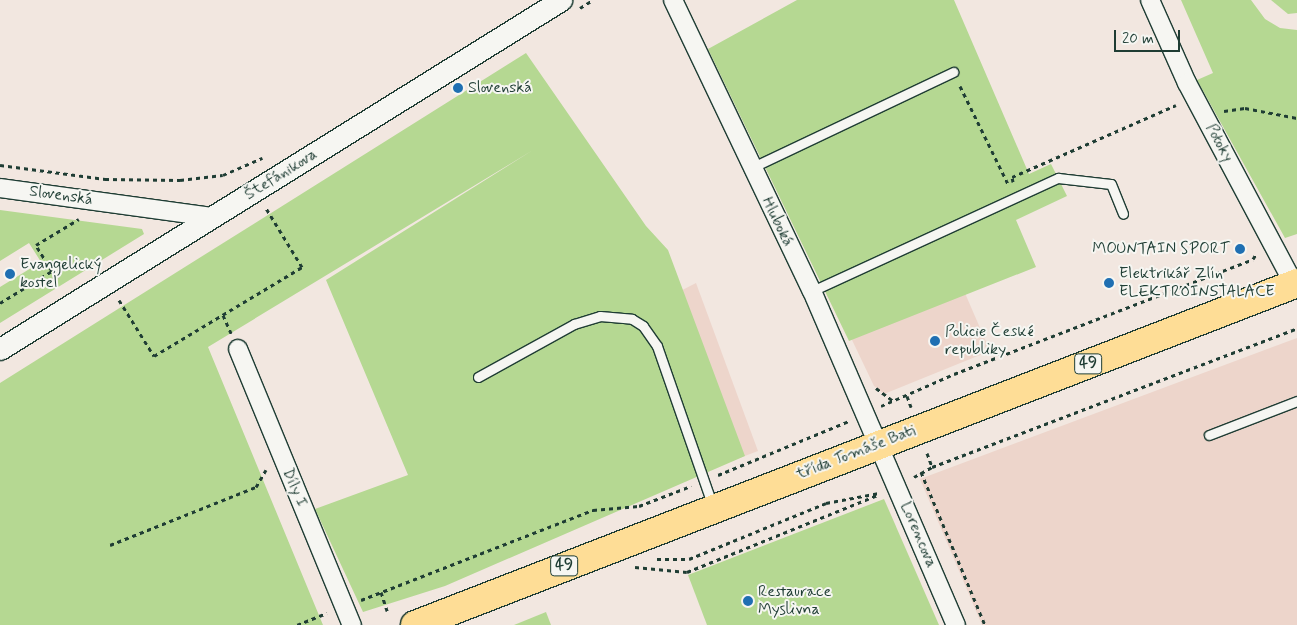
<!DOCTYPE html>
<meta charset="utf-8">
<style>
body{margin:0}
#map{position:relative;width:1297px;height:625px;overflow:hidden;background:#f2e7e0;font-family:Mynerve,sans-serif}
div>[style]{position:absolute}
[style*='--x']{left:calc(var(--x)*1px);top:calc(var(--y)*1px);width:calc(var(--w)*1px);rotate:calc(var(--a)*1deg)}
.built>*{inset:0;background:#edd5cb}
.green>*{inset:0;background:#b5d892}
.path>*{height:3px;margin-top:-1.5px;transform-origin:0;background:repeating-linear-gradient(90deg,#1f3d34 0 4px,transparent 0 8px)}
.roads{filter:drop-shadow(1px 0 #1f3d34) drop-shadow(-1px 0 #1f3d34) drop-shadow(0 1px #1f3d34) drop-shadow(0 -1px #1f3d34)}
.service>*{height:9px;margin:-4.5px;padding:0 4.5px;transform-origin:4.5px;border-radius:4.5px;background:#f6f6f2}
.minor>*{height:18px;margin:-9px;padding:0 9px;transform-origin:9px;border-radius:9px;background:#f6f6f2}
.tertiary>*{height:21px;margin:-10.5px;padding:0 10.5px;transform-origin:10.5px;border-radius:10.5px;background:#f6f6f2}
.primary>*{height:28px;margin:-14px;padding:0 14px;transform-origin:14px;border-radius:14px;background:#fedd96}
.dots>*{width:14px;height:14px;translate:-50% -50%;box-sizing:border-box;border:2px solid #f6f6f2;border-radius:50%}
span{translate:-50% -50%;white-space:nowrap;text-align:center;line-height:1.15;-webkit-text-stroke:4px #f6f6f2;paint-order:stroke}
.shield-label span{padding:1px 4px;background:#f6f6f2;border:1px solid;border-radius:4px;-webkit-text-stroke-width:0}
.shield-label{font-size:15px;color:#1f3d34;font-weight:700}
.poi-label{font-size:16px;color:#1f3d34}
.left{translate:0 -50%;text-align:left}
.right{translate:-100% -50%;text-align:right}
.street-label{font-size:16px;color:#1f3d34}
.scale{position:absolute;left:1114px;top:30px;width:66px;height:22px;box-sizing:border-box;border:2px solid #1f3d34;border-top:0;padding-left:6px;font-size:15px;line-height:18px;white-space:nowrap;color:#1f3d34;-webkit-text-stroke:4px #f6f6f2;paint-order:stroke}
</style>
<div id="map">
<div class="built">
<div style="clip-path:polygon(955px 270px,990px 351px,884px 394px,874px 386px,841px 317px)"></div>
<div style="clip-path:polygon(696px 283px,758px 451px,713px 468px,653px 305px)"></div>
<div style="clip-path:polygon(1297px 338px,1297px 625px,982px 625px,920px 479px)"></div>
</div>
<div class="green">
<div style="clip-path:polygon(797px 0,954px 0,1029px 174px,1051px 164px,1067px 196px,1016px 220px,1036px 267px,849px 341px,708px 49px)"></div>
<div style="clip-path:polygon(1181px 0,1251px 0,1265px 19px,1280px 28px,1297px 30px,1297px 234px,1285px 238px,1197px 80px,1213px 73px)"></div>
<div style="clip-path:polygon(1271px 0,1297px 0,1297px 13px,1288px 14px)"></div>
<div style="clip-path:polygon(526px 53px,646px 226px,668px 250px,745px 456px,445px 586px,363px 612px,315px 509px,408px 475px,326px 280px,533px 150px,208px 347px,323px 625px,0 625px,0 383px)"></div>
<div style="clip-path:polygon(0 210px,142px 229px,144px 234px,0 323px,0 287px,41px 262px,29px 243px,0 261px)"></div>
<div style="clip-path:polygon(884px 499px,939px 625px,707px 625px,688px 575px)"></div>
<div style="clip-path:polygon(546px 612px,551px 625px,514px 625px)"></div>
</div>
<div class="path">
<div style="--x:580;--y:8;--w:15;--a:-32"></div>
<div style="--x:960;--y:86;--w:111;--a:63.9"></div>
<div style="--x:1224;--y:111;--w:21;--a:-8"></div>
<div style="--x:1245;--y:108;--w:53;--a:10.9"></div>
<div style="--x:0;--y:165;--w:106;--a:7.6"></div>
<div style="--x:105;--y:179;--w:75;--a:0.8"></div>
<div style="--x:180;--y:180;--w:43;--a:-6.6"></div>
<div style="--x:223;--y:175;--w:43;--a:-23.6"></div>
<div style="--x:1013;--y:182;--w:5;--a:-101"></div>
<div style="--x:1012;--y:177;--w:179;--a:-23.7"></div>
<div style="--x:119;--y:300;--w:66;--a:58"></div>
<div style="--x:154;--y:356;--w:173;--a:-31"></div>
<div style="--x:302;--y:267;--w:69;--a:-121.4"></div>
<div style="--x:0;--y:303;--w:61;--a:-31.6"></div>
<div style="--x:52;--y:271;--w:31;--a:-122"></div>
<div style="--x:36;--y:245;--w:50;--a:-31.2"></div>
<div style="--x:223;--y:315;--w:20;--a:66"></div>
<div style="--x:876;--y:388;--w:21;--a:37"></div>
<div style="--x:907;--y:396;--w:12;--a:70"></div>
<div style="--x:881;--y:406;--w:80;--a:-23.7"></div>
<div style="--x:954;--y:374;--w:320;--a:-21"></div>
<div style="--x:1253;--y:259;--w:6;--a:-59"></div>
<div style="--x:927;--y:453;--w:15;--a:70"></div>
<div style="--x:921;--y:472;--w:166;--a:67.3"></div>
<div style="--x:718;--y:475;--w:142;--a:-22.4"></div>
<div style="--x:914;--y:477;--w:21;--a:-29"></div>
<div style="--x:932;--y:467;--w:391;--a:-20.8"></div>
<div style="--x:110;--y:545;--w:157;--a:-21.7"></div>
<div style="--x:256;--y:487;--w:20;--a:-60"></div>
<div style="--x:657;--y:559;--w:32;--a:0"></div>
<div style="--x:689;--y:559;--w:148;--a:-22.2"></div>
<div style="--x:826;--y:503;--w:54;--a:-10.7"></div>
<div style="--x:635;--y:567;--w:52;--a:5.5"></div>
<div style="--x:687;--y:572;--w:206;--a:-22"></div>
<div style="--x:381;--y:592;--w:20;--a:72"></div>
<div style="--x:361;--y:600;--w:249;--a:-21.2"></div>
<div style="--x:593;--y:510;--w:46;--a:-5"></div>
<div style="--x:639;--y:506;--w:56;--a:-21"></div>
<div style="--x:297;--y:625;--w:32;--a:-22"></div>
</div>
<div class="roads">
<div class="service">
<div style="--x:751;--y:168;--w:224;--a:-25.4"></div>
<div style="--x:812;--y:291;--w:271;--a:-24.7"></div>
<div style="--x:1058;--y:178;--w:53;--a:6.5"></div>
<div style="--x:1111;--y:184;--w:32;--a:68"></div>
<div style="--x:478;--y:377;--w:110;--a:-28.9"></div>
<div style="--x:574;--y:324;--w:27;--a:-17"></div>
<div style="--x:600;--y:316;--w:32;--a:5"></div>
<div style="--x:632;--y:319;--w:13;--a:32"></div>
<div style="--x:643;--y:326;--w:24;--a:55"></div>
<div style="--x:657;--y:346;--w:170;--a:70.8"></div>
<div style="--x:1209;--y:435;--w:94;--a:-21.1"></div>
</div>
<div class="minor">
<div style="--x:673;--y:0;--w:322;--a:64.5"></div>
<div style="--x:812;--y:291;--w:364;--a:66.7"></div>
<div style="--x:1150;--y:0;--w:91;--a:66"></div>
<div style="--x:1187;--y:83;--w:228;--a:62"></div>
<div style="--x:0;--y:188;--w:214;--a:7.8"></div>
<div style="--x:238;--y:349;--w:299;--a:67.6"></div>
</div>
<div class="tertiary">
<div style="--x:0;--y:349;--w:661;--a:-31.89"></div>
</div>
<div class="primary">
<div style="--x:415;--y:625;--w:946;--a:-21.19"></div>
</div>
</div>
<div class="dots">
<div style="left:458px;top:88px;background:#1f6fb2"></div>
<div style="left:1240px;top:249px;background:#1f6fb2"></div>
<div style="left:10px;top:274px;background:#1f6fb2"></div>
<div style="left:1109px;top:283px;background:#1f6fb2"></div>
<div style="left:935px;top:341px;background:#1f6fb2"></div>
<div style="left:748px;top:601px;background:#1f6fb2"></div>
</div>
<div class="shield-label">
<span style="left:1088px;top:364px">49</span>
<span style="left:564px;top:566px">49</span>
</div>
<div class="poi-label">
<span class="left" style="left:468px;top:88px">Slovenská</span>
<span class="right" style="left:1230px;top:249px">MOUNTAIN SPORT</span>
<span class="left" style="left:20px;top:274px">Evangelický<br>kostel</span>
<span class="left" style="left:1119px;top:283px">Elektrikář Zlín<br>ELEKTROINSTALACE</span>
<span class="left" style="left:945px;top:341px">Policie České<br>republiky</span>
<span class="left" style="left:758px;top:601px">Restaurace<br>Myslivna</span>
</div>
<div class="street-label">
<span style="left:1219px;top:143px;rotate:62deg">Potoky</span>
<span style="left:281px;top:175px;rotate:-32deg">Štefánikova</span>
<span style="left:61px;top:196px;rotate:8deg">Slovenská</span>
<span style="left:777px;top:222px;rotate:64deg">Hluboká</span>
<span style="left:856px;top:453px;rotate:-21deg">třída Tomáše Bati</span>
<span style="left:294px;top:488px;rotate:67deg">Díly I</span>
<span style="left:918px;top:535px;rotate:67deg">Lorencova</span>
</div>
<div class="scale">20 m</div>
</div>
